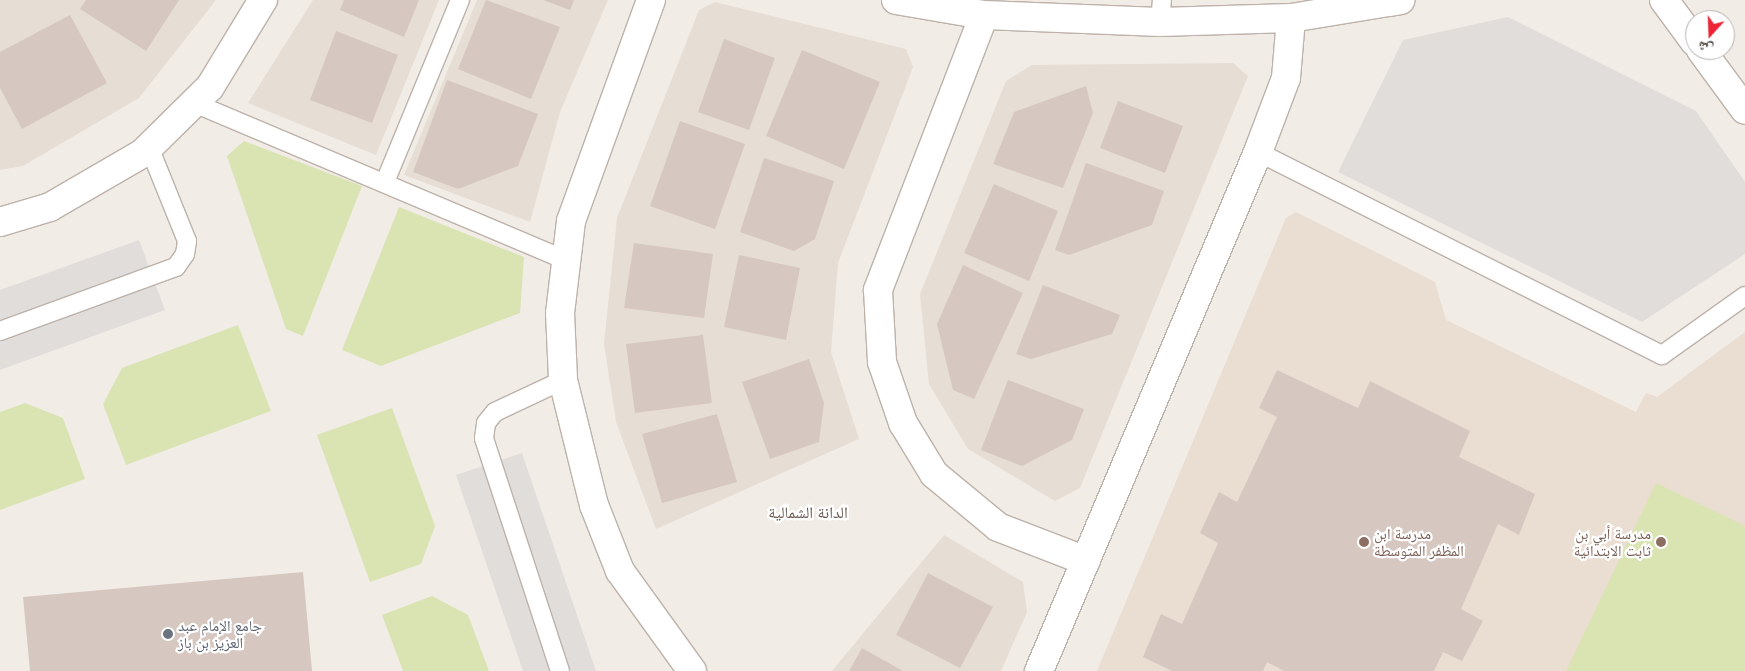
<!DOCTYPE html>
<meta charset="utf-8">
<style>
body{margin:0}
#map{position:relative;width:1745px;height:671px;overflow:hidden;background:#f2ece7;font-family:Helvetica,"Noto Naskh Arabic",sans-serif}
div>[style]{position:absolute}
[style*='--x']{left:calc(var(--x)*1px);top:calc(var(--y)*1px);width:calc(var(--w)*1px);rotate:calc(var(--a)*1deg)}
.residential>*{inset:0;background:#e6ddd5}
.education>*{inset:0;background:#eaddd1}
.green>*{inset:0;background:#d9e4b2}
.parking>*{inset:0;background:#e0dddb}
.building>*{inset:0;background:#d6c8c0}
.roads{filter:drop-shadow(1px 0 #bdb2aa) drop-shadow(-1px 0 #bdb2aa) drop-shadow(0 1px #bdb2aa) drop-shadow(0 -1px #bdb2aa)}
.service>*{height:18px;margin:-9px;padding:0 9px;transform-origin:9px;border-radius:9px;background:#fff}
.minor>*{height:28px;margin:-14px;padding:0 14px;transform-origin:14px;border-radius:14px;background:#fff}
.dots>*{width:14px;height:14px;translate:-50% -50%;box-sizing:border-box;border:2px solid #fff;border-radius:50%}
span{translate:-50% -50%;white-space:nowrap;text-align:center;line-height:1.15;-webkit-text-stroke:4.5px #fff;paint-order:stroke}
.education-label{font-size:15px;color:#785e54}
.left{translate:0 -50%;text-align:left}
.right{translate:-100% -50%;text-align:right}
.worship-label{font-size:15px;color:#5b616d}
.neighbourhood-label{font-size:16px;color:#67574e}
.north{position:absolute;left:1685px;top:10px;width:50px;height:50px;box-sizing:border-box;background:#fff;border:1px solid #b5b1af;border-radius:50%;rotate:200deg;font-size:14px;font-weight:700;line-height:20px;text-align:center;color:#453c36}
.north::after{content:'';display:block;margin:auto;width:18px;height:22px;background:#ec2434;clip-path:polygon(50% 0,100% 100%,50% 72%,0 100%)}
</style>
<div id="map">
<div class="residential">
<div style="clip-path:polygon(0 0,216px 0,139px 98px,23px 166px,0 170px)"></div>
<div style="clip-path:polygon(313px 0,439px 0,376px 155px,248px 103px)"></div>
<div style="clip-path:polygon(477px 0,608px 0,560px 112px,530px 222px,404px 175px)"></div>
<div style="clip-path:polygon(715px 2px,906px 49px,913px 67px,838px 263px,831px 352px,859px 439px,656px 529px,616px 422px,604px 344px,617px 218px,699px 10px)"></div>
<div style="clip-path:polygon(1233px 63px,1248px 76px,1080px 488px,1055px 501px,968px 449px,929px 384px,920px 294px,1006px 81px,1032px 65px)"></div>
<div style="clip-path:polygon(944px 535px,1023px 582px,1027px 612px,1001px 671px,832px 671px)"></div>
</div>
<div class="education">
<div style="clip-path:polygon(1296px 212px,1435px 282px,1446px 320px,1636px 412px,1646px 393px,1657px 397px,1745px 332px,1745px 671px,1097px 671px,1286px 218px)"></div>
</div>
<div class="green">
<div style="clip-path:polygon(244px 141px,362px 186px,303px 336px,286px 329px,227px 156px)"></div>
<div style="clip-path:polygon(399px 207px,524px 257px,520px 313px,381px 366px,342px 350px)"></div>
<div style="clip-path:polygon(238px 325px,271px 411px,126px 465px,103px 404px,122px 368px)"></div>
<div style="clip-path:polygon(25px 403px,63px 418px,85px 479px,0 510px,0 412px)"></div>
<div style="clip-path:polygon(392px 408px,435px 526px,421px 564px,370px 582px,317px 435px)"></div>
<div style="clip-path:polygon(1656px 483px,1745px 526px,1745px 671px,1566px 671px)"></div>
<div style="clip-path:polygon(432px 596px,468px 615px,489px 671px,403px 671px,382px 615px)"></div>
</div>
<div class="parking">
<div style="clip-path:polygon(1508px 17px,1696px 111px,1745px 182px,1745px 254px,1642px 322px,1338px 172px,1403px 40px)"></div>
<div style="clip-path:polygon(139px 240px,165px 310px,0 370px,0 290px)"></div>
<div style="clip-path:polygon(522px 453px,596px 671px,523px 671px,456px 475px)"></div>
</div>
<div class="building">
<div style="clip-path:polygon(86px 0,179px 0,146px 51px,80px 9px)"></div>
<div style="clip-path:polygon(344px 0,419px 0,404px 37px,340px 10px)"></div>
<div style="clip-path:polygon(486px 0,560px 27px,531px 99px,458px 69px)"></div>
<div style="clip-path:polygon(543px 0,574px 0,570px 10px)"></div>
<div style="clip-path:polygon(70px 15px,107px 83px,22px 129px,0 88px,0 52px)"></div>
<div style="clip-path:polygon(336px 31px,398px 55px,372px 123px,310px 100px)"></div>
<div style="clip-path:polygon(724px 39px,775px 58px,749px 130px,698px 112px)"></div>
<div style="clip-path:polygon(802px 50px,880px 82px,844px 169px,766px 136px)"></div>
<div style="clip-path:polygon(447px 80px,538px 114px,518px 166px,458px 189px,413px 172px)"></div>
<div style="clip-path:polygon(1086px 86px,1093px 113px,1063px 188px,993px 164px,1014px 112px)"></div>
<div style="clip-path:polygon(1118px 101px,1183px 126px,1165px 173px,1100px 148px)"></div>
<div style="clip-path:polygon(680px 121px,745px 144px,715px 229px,650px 206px)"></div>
<div style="clip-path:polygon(764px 158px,834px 181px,815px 239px,794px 251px,740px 232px)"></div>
<div style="clip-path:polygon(1086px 163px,1164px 191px,1152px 225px,1069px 255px,1055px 250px)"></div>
<div style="clip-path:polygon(994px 184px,1058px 211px,1029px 281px,964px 253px)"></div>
<div style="clip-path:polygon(634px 243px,713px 254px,704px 318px,624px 308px)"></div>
<div style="clip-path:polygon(739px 255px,800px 268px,786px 340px,724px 327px)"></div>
<div style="clip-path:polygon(963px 265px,1023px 293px,974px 399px,953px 390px,937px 324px)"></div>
<div style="clip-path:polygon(1043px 285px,1120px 315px,1112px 334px,1031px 359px,1016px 354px)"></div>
<div style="clip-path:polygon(703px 335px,712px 403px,635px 413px,626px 344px)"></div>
<div style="clip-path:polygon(809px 359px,824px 403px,819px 442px,770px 459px,742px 382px)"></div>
<div style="clip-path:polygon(1277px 370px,1358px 408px,1370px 381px,1470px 431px,1459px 457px,1535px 494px,1519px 535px,1498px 524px,1461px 609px,1483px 621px,1462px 661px,1443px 652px,1434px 671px,1284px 671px,1267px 662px,1263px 671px,1172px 671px,1143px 657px,1161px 614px,1182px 624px,1218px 543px,1200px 533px,1219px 492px,1237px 502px,1277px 417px,1259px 408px)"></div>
<div style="clip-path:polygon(1008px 380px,1084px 409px,1072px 440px,1022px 466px,981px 450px)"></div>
<div style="clip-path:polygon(717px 414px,737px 482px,662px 503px,642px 434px)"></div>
<div style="clip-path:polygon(303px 572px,312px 671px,30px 671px,23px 597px)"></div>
<div style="clip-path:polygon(928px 573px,993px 607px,960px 668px,896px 635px)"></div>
<div style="clip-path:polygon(862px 648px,903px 671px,849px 671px)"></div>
</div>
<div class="roads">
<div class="service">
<div style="--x:1160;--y:22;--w:22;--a:-85"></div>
<div style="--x:194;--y:103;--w:402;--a:22.9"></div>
<div style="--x:1258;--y:152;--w:452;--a:26.7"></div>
<div style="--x:1662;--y:355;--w:102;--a:-35.4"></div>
<div style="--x:385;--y:182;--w:197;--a:-67.6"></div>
<div style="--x:0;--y:331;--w:187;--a:-20"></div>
<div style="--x:176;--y:267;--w:16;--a:-55"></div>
<div style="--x:185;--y:254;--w:13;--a:-81"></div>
<div style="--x:187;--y:241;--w:101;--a:-112"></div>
<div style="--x:560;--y:671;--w:245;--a:-108.1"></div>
<div style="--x:484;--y:438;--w:15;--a:-82"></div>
<div style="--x:486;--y:423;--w:14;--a:-51"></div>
<div style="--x:495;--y:412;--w:75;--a:-25.2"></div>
</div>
<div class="minor">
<div style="--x:651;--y:0;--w:235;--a:109.9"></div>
<div style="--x:571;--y:221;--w:93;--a:96.8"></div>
<div style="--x:560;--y:313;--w:67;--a:87.4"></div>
<div style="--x:563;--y:380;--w:129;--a:76.1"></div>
<div style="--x:594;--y:505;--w:71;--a:68.5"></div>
<div style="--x:620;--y:571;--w:123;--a:54.2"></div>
<div style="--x:896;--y:0;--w:89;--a:9.7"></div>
<div style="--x:984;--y:15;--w:176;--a:2.3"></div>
<div style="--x:1160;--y:22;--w:131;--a:-1.7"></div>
<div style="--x:1291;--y:18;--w:111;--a:-9.3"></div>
<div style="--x:1664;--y:0;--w:52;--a:53.6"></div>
<div style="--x:984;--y:15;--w:295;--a:111.1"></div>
<div style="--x:878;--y:290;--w:72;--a:86.8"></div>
<div style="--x:882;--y:362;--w:65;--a:71"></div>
<div style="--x:903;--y:423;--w:60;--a:58.7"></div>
<div style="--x:934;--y:474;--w:83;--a:39.6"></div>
<div style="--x:998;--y:527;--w:94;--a:21.1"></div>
<div style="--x:1701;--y:50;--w:74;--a:53.7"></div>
<div style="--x:0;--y:222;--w:52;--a:-16.7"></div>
<div style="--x:50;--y:207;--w:108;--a:-30.1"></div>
<div style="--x:143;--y:153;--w:94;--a:-44.6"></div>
<div style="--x:210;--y:87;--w:102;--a:-58.7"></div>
<div style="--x:1039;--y:671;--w:563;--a:-67.12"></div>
<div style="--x:1258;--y:152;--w:79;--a:-69.3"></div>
<div style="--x:1286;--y:78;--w:60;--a:-85.2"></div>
</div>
</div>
<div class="dots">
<div style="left:1364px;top:542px;background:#8d6e63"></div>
<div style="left:1661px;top:542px;background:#8d6e63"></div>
<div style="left:168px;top:634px;background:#6b7280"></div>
</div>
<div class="education-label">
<span class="left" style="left:1374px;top:542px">مدرسة ابن<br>المظفر المتوسطة</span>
<span class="right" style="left:1651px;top:542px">مدرسة أبي بن<br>ثابت الابتدائية</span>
</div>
<div class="worship-label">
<span class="left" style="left:178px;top:634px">جامع الإمام عبد<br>العزيز بن باز</span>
</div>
<div class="neighbourhood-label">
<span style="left:808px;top:513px">الدانة الشمالية</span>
</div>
<div class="north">ش</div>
</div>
